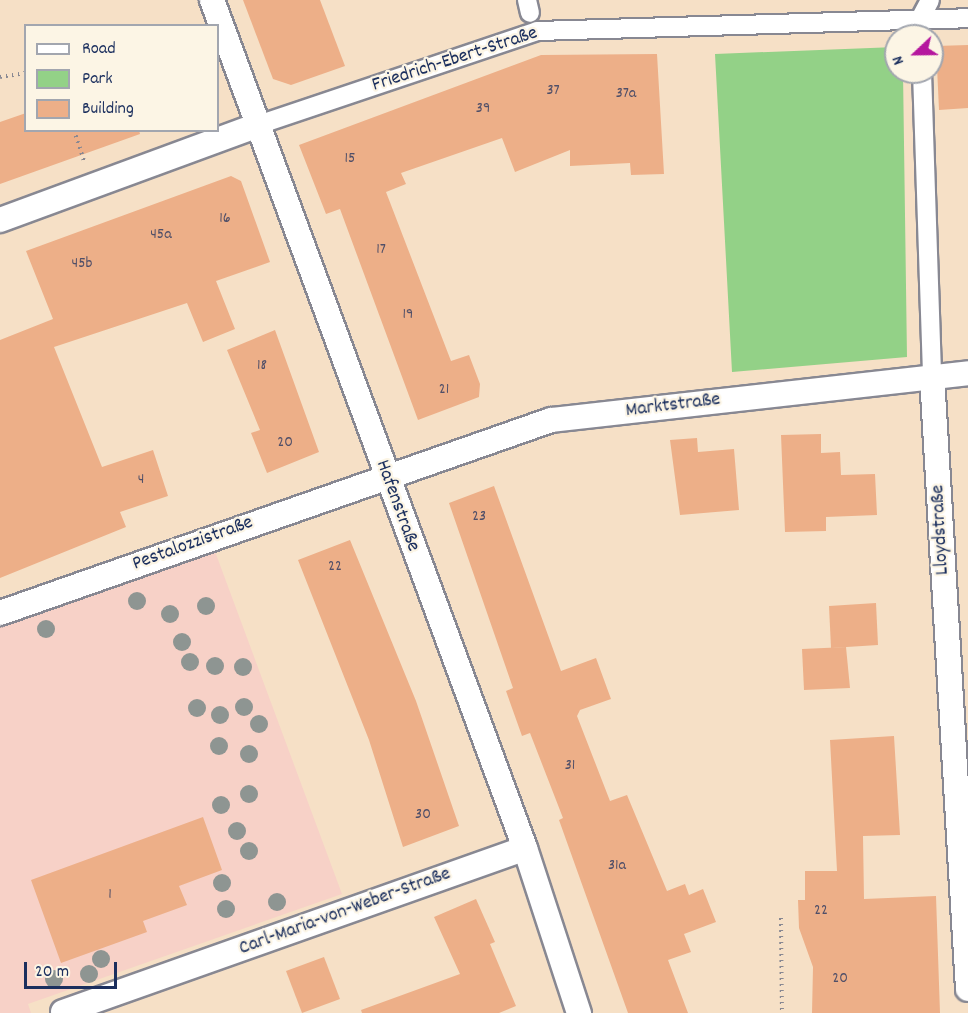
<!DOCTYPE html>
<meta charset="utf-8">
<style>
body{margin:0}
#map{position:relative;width:968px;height:1013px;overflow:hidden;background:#f6e0c6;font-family:Dekko,sans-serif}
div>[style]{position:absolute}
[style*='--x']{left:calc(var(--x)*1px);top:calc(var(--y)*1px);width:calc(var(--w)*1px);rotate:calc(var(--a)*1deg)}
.built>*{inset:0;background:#f7d1c7}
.green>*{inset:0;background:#93d187}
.building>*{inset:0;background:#edaf88}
.path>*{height:4px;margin-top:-2px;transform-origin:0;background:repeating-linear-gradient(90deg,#888892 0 1.5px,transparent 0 6px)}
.roads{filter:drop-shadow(2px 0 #888892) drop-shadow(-2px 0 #888892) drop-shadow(0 2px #888892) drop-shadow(0 -2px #888892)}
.pedestrian>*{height:18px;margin:-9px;padding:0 9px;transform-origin:9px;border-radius:9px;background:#fff}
.minor>*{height:24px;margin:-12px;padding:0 12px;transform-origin:12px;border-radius:12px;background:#fff}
.trees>*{width:18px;height:18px;margin:-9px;border-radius:50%;background:#8e9592}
span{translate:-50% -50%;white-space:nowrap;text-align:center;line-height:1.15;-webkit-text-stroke:4.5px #fcf5e5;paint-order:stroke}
.number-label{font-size:16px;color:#504f68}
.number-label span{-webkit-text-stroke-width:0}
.street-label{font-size:20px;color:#1b2f5e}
.legend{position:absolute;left:24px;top:24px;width:195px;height:108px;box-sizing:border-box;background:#fcf5e5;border:2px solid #a2a6af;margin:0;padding:8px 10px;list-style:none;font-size:18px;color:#1b2f5e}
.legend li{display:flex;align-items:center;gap:12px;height:30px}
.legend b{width:30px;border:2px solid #a2a6af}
.north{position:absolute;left:884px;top:24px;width:60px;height:60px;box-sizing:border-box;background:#fcf5e5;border:2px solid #a2a6af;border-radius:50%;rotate:248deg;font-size:16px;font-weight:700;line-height:24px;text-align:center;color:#1b2f5e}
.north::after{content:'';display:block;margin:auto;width:21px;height:27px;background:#b5179e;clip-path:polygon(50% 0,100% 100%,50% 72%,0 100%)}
.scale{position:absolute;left:24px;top:962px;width:93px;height:27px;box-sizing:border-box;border:3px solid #1b2f5e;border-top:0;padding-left:8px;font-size:18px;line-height:21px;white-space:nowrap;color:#1b2f5e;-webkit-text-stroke:4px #fcf5e5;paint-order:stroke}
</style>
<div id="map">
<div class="built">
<div style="clip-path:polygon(210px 538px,342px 894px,28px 1004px,31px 1013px,0 1013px,0 613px)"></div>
</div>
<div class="green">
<div style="clip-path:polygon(896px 47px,896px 72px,903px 72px,907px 357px,732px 372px,715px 54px)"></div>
</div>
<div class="building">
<div style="clip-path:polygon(243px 0,320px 0,345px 66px,291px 85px,273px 79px)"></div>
<div style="clip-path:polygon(968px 45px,968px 108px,939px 110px,936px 46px)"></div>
<div style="clip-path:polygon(657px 54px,664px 174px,631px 175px,630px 163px,570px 166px,570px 150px,515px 172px,502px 138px,401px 173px,406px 184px,386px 192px,451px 361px,469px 355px,480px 384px,479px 397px,418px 420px,340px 209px,326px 214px,299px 145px,541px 55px)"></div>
<div style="clip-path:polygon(26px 113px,26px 130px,139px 130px,140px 134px,0 184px,0 122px)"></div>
<div style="clip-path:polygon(231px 176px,241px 181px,270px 262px,216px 281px,235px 329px,203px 342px,187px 303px,54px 347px,102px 467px,153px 450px,168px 496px,120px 512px,126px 527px,0 578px,0 340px,53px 319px,26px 251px)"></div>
<div style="clip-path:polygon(275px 330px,319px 452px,267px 473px,251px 433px,260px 430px,227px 350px)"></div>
<div style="clip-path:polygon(821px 434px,821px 453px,840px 452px,841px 475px,875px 474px,877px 515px,826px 517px,826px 531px,785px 532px,781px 435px)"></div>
<div style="clip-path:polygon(697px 438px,698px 452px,734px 449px,739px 510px,680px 515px,670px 440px)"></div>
<div style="clip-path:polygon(494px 486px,561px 671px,596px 658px,611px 699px,580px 710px,577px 716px,610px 801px,627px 795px,667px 891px,685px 884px,689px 895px,703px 889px,716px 922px,684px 934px,691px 952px,668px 960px,688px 1013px,628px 1013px,559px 820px,563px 818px,530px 733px,522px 736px,506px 691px,513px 688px,449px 503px)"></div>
<div style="clip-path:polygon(350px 540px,416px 701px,459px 826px,403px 847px,369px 740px,298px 560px)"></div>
<div style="clip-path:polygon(876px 603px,878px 645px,831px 648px,829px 606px)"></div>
<div style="clip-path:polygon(846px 647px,850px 688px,804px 690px,802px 649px)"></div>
<div style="clip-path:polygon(894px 736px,900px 835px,863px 836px,864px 899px,936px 896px,940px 1013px,812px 1013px,813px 967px,799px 928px,798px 900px,805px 900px,805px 871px,837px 871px,830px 740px)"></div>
<div style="clip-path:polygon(203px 817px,222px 870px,179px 886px,187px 905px,143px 921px,147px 932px,61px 963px,31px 880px)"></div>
<div style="clip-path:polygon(476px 899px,495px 942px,490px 944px,516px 1006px,499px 1013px,362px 1013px,361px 1010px,460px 974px,434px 917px)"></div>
<div style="clip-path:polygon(324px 957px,340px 999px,302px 1013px,286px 971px)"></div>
</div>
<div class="path">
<div style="--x:0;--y:77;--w:26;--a:-9"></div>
<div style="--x:74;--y:130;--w:33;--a:72"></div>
<div style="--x:781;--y:918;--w:95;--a:89.4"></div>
</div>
<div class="roads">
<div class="pedestrian">
<div style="--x:527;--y:0;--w:13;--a:77"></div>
<div style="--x:920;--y:36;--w:17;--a:-90"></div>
<div style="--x:920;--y:19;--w:21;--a:-62"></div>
<div style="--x:922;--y:72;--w:304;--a:88.1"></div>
<div style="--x:261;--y:124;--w:291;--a:-18.6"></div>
<div style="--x:537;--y:31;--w:431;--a:-1.7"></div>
</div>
<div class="minor">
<div style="--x:212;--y:0;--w:904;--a:69.74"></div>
<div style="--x:525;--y:848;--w:174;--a:71.9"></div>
<div style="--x:0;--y:220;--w:278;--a:-20.2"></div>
<div style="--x:932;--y:376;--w:614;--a:86.64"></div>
<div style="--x:0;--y:613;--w:584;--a:-19.3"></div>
<div style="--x:551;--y:420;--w:420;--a:-6.4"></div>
<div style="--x:63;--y:1012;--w:490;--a:-19.5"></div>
</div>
</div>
<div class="trees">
<div style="left:137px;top:601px"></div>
<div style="left:206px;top:606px"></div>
<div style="left:170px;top:614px"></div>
<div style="left:46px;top:629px"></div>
<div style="left:182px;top:642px"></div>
<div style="left:190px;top:662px"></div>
<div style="left:215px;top:666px"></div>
<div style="left:243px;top:667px"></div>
<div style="left:244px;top:707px"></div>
<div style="left:197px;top:708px"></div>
<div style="left:220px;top:715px"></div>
<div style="left:259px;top:724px"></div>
<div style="left:219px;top:746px"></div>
<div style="left:249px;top:754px"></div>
<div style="left:249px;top:794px"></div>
<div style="left:221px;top:805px"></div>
<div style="left:237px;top:831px"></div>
<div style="left:249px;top:851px"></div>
<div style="left:222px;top:883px"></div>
<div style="left:277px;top:902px"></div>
<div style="left:226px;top:909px"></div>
<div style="left:101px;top:959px"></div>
<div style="left:89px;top:974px"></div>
<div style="left:54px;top:979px"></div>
</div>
<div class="number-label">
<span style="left:553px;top:91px">37</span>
<span style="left:626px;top:94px">37a</span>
<span style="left:483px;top:109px">39</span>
<span style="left:350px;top:159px">15</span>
<span style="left:225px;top:219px">16</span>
<span style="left:161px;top:235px">45a</span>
<span style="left:381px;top:250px">17</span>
<span style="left:82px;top:264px">45b</span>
<span style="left:408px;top:315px">19</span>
<span style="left:262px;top:366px">18</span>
<span style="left:444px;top:390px">21</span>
<span style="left:285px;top:443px">20</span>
<span style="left:141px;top:480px">4</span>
<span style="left:479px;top:517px">23</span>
<span style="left:335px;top:567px">22</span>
<span style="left:570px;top:766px">31</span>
<span style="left:423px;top:815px">30</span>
<span style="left:617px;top:866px">31a</span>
<span style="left:110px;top:895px">1</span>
<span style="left:821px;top:911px">22</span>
<span style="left:840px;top:979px">20</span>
</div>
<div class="street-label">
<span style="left:455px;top:60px;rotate:-18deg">Friedrich-Ebert-Straße</span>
<span style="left:673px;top:406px;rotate:-7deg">Marktstraße</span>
<span style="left:397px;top:506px;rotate:70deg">Hafenstraße</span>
<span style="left:941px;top:530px;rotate:-93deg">Lloydstraße</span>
<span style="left:193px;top:544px;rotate:-20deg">Pestalozzistraße</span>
<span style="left:345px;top:912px;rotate:-20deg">Carl-Maria-von-Weber-Straße</span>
</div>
<ul class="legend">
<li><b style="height:8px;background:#fff"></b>Road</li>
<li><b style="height:16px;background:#93d187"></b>Park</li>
<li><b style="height:16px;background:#edaf88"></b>Building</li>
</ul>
<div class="north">N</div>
<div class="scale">20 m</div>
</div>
